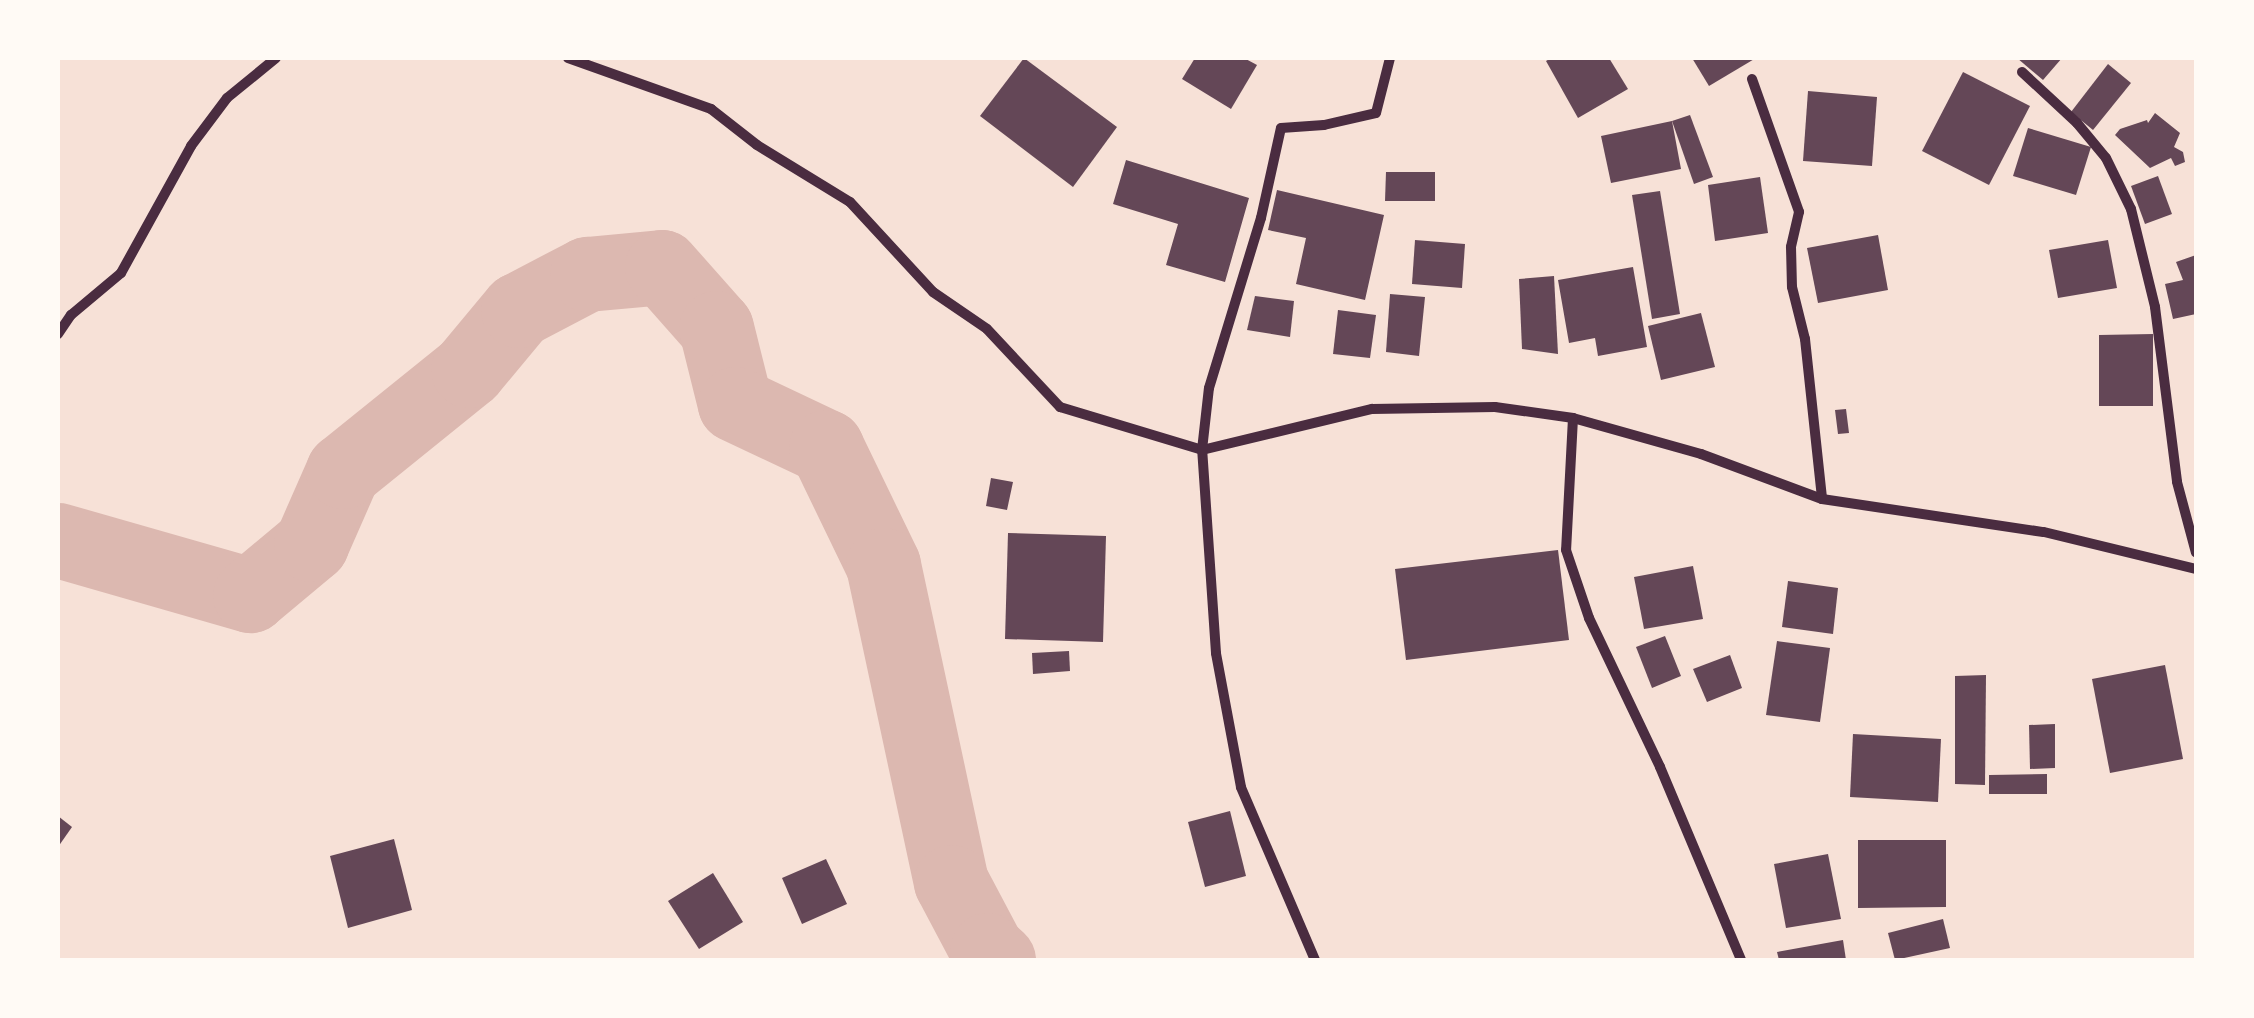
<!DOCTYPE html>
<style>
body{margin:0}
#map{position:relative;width:2254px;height:1018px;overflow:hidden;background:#f7e1d7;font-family:"Fira Sans Condensed",sans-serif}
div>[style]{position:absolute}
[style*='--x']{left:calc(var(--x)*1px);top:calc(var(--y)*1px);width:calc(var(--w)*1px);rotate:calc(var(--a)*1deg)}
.river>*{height:75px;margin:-37.5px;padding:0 37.5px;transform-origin:37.5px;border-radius:37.5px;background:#dcb8b0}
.building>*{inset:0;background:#644757}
.minor>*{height:10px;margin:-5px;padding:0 5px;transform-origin:5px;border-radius:5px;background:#4a2c40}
span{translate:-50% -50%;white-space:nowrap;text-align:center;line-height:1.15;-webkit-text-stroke:10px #fffaf5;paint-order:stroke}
.frame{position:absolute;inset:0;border:60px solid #fffaf5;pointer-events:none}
</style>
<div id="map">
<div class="river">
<div style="--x:58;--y:540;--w:200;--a:16"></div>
<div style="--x:250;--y:595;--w:80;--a:-39.9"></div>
<div style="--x:311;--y:544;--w:80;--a:-66.3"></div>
<div style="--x:343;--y:471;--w:161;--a:-38.9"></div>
<div style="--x:468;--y:370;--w:78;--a:-50.2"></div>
<div style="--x:518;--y:310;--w:78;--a:-27.6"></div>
<div style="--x:587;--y:274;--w:75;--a:-5.3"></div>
<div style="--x:662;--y:267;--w:81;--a:48.5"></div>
<div style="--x:716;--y:328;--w:78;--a:76"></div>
<div style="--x:735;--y:404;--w:101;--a:25.3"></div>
<div style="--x:826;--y:447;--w:131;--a:64.2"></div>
<div style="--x:883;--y:565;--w:324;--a:77.9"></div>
<div style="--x:951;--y:882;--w:77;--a:62.1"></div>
<div style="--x:987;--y:950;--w:15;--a:42"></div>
</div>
<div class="building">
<div style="clip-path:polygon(1024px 58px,1117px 127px,1073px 187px,980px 116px)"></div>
<div style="clip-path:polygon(1195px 58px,1244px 58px,1257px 65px,1231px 109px,1182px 79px)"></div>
<div style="clip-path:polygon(1551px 58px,1609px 58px,1628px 89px,1578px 118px,1546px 61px)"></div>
<div style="clip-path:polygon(1692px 58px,1756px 58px,1709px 86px)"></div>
<div style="clip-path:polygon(2017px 58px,2062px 58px,2043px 80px)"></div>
<div style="clip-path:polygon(2108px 64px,2131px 83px,2093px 130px,2071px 112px)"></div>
<div style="clip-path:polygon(1963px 72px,2030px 106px,1989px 185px,1922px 151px)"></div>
<div style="clip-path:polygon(1808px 91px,1877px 97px,1872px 166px,1803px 161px)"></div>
<div style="clip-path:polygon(2155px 113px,2180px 133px,2174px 147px,2183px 152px,2185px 162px,2175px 166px,2171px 158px,2150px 168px,2115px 135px,2120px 129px,2147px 120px,2148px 123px)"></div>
<div style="clip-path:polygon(1690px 115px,1713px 177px,1694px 184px,1672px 121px)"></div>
<div style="clip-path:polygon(1672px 121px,1681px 169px,1611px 183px,1601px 136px)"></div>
<div style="clip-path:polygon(2028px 128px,2091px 147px,2076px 195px,2013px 176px)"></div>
<div style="clip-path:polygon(1126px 160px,1249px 198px,1225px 282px,1166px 265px,1178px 224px,1113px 204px)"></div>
<div style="clip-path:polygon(1386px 172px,1435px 172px,1435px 201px,1385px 201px)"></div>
<div style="clip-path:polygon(2158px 176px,2172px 214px,2145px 224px,2131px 186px)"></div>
<div style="clip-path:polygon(1760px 177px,1768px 233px,1715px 241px,1708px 185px)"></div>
<div style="clip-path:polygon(1277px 190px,1384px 215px,1365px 300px,1296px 284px,1306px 238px,1268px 230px)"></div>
<div style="clip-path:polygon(1660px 191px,1680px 314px,1652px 319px,1632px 195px)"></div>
<div style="clip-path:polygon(1878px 235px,1888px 290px,1818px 303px,1807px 248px)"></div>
<div style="clip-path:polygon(1415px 240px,1465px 244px,1462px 288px,1412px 284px)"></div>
<div style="clip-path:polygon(2108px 240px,2117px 288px,2058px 298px,2049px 250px)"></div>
<div style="clip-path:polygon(2196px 255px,2196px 314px,2173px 319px,2165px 284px,2183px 280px,2176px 262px)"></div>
<div style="clip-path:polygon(1633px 267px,1647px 347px,1598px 356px,1595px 338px,1569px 343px,1558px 280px)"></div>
<div style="clip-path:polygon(1554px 276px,1558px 354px,1522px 349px,1519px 279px)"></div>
<div style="clip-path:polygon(1390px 294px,1425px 297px,1419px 356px,1386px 352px)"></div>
<div style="clip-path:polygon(1255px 296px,1294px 301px,1290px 337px,1247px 330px)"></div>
<div style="clip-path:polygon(1338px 310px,1376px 315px,1370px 358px,1333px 354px)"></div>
<div style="clip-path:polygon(1701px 313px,1715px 367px,1661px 380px,1648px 326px)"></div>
<div style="clip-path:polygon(2153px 334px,2153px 406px,2099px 406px,2099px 335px)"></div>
<div style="clip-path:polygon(1846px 409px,1849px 433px,1838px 434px,1835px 410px)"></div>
<div style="clip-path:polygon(991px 478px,1013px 482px,1007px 510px,986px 506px)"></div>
<div style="clip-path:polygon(1008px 533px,1106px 536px,1103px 642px,1005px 639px)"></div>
<div style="clip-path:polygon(1558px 550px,1569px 640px,1406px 660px,1395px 569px)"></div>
<div style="clip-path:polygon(1693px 566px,1703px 619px,1644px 629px,1634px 577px)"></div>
<div style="clip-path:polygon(1788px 581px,1838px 588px,1833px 634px,1782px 627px)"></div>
<div style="clip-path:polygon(1665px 636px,1681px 676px,1652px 688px,1636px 647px)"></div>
<div style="clip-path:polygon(1777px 641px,1830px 648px,1820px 722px,1766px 715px)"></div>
<div style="clip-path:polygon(1069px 651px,1070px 671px,1033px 674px,1032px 653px)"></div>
<div style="clip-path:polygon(1730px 655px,1742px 688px,1707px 702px,1693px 669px)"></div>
<div style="clip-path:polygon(2165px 665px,2183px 759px,2110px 773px,2092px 679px)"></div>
<div style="clip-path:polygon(1986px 675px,1985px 785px,1955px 784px,1955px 676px)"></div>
<div style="clip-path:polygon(2055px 724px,2055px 768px,2030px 769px,2029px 725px)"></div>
<div style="clip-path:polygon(1853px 734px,1941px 739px,1938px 802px,1850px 797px)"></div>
<div style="clip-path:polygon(2047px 774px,2047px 794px,1989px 794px,1989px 775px)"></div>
<div style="clip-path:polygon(1230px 811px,1246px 876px,1205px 887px,1188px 822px)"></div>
<div style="clip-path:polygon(58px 816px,72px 827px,58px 847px)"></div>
<div style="clip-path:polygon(394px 839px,412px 910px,348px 928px,330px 856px)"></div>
<div style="clip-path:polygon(1858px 840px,1946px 840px,1946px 907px,1858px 908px)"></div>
<div style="clip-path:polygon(1828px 854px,1841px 919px,1786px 928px,1774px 864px)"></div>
<div style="clip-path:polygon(826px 859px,847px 904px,802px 924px,782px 878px)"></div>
<div style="clip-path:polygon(713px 873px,743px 922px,699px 949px,668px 901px)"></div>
<div style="clip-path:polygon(1943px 919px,1950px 948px,1895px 960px,1888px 933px)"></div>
<div style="clip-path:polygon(1843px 940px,1846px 960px,1779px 960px,1777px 952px)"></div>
</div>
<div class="minor">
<div style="--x:568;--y:58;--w:152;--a:19.6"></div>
<div style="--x:711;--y:109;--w:58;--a:38"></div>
<div style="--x:757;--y:145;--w:109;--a:31.5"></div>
<div style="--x:850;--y:202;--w:122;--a:47.3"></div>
<div style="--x:933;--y:292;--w:65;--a:34.4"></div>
<div style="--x:987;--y:329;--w:107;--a:46.9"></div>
<div style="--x:1060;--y:407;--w:148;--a:16.8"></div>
<div style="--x:1202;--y:450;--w:175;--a:-13.6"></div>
<div style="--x:1372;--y:409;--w:123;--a:-0.9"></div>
<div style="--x:1495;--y:407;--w:79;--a:8"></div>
<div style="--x:1573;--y:418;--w:133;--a:15.7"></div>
<div style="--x:1701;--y:454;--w:129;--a:20.4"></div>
<div style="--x:1822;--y:499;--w:224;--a:8.5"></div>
<div style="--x:2044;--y:532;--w:156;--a:13.7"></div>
<div style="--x:2022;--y:72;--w:75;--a:42.8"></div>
<div style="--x:2077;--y:123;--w:45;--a:50.4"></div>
<div style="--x:2106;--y:158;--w:57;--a:63.9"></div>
<div style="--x:2131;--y:209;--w:101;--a:76.2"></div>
<div style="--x:2155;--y:307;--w:176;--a:82.8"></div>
<div style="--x:2177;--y:482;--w:73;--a:75"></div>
<div style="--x:1752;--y:79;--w:141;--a:70.5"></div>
<div style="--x:1799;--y:212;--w:36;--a:103"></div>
<div style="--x:1791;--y:247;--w:40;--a:88.6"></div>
<div style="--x:1792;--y:287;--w:54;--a:76"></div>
<div style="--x:1805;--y:339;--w:161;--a:83.9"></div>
<div style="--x:58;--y:334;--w:23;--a:-56"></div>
<div style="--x:71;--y:315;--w:65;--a:-40"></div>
<div style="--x:121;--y:273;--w:145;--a:-61.1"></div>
<div style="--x:191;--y:146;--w:60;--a:-53.1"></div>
<div style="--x:227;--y:98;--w:63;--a:-39.2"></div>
<div style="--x:1573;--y:418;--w:132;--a:93"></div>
<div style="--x:1566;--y:550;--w:72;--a:71.3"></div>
<div style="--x:1589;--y:618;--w:165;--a:64.5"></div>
<div style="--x:1660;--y:767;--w:209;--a:67.2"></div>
<div style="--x:1315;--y:960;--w:188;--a:-113.2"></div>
<div style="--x:1241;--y:787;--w:136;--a:-100.6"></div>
<div style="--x:1216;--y:653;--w:203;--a:-93.9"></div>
<div style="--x:1202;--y:450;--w:62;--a:-83.6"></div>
<div style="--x:1209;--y:388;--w:178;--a:-73"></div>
<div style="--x:1261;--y:218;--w:92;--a:-77.5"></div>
<div style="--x:1281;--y:128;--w:43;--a:-4"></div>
<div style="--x:1324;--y:125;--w:53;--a:-13"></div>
<div style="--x:1376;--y:113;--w:57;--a:-75.7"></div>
</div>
<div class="frame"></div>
</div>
